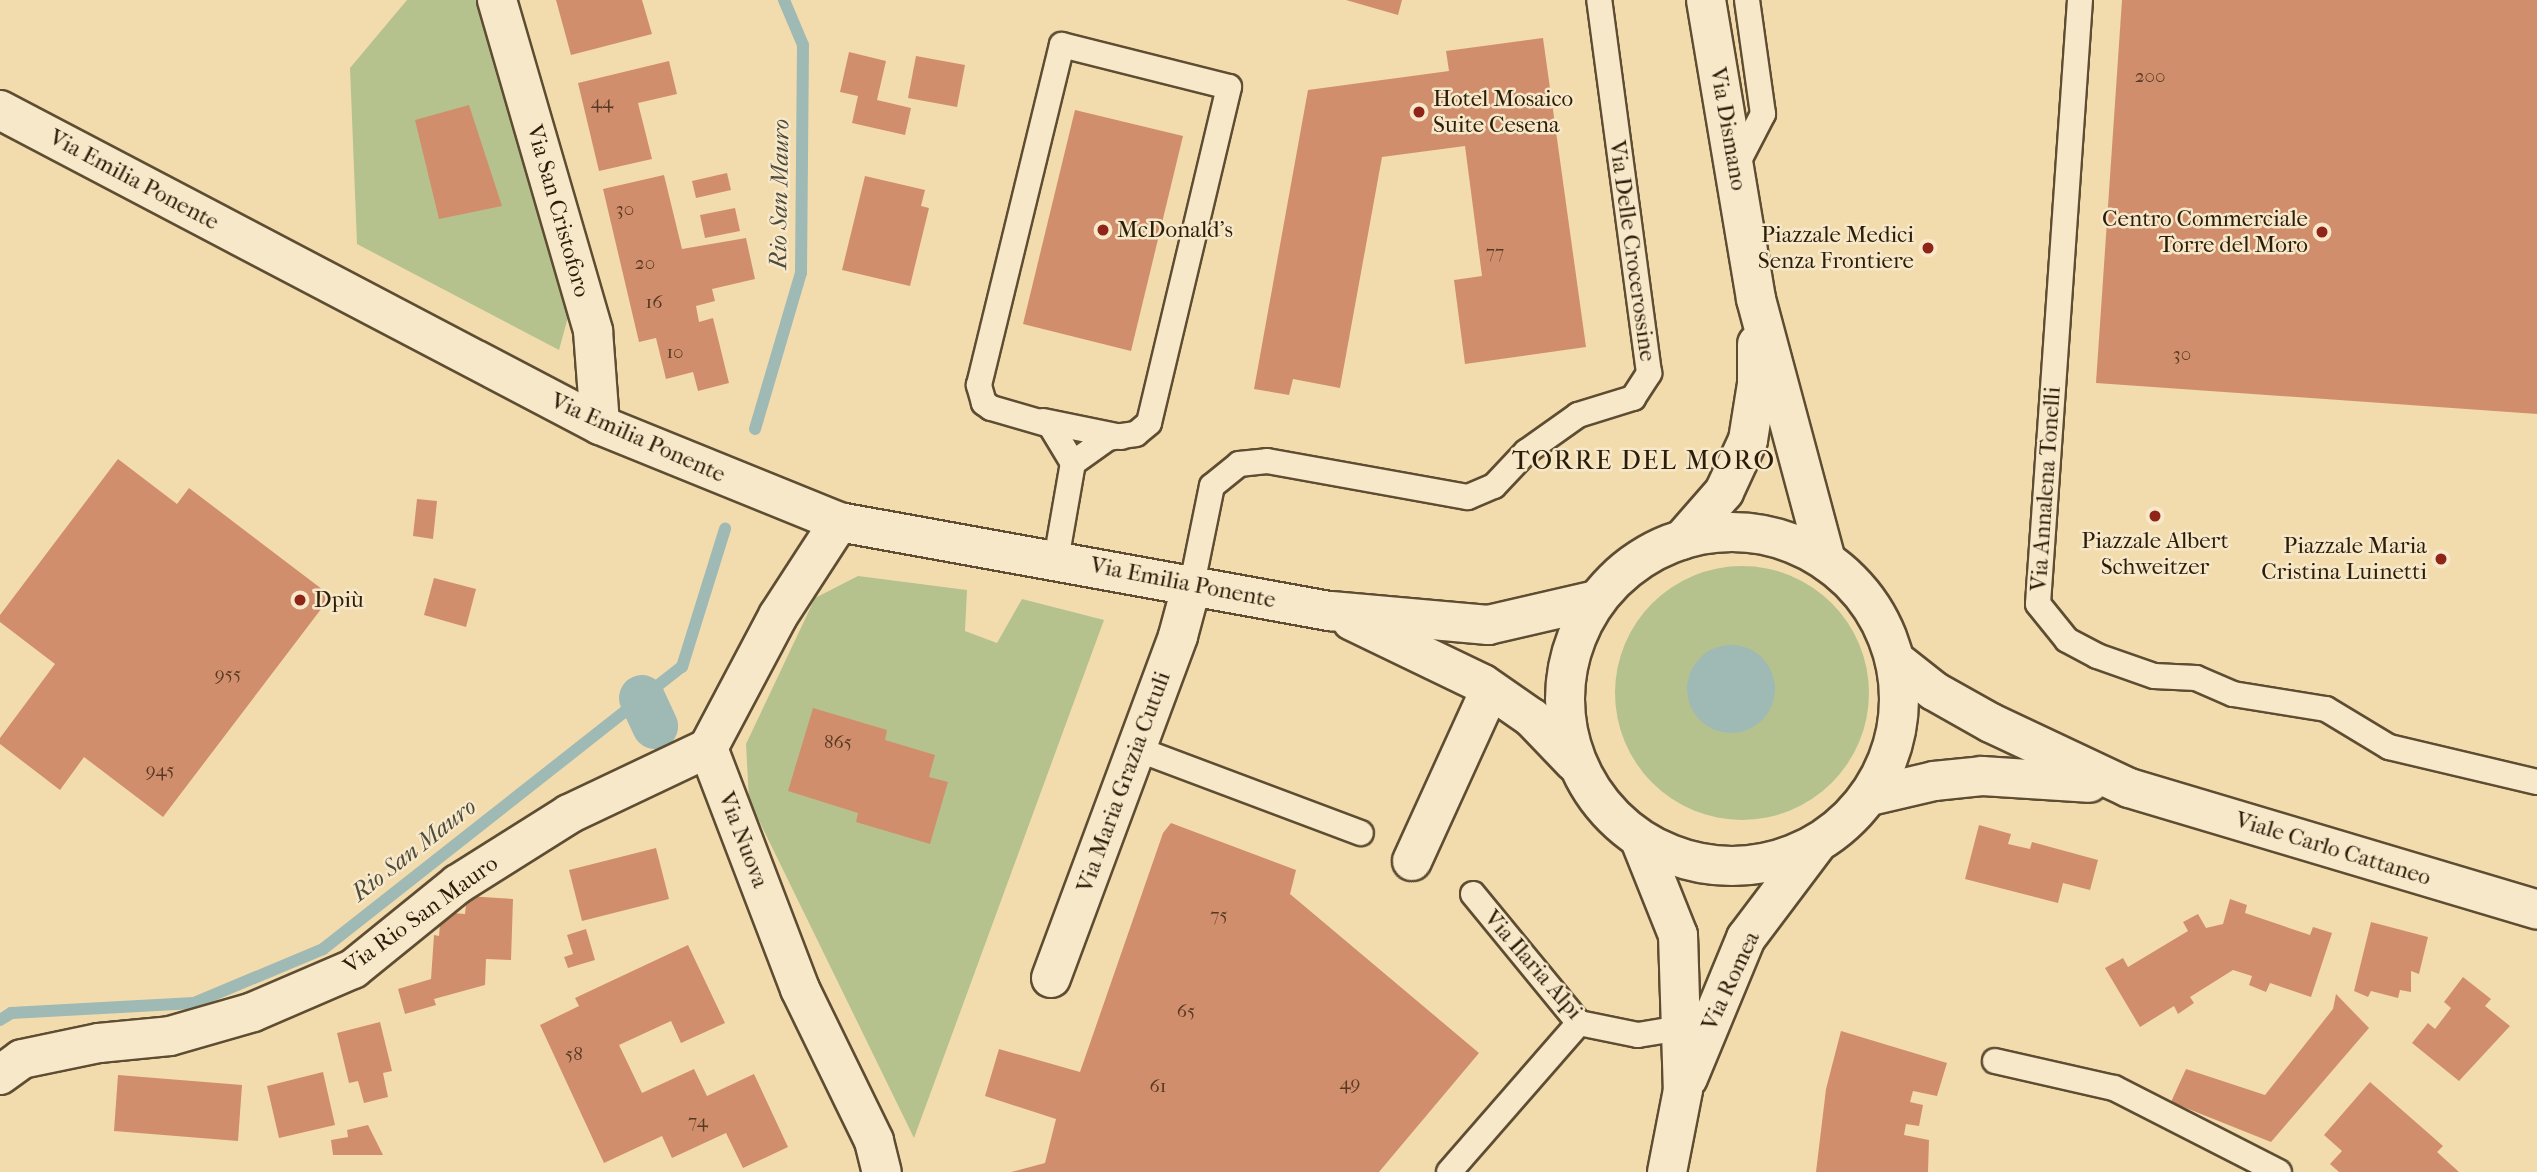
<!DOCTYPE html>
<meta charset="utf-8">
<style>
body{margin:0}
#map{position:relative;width:2537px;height:1172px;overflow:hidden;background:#f2dcae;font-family:"IM FELL French Canon",serif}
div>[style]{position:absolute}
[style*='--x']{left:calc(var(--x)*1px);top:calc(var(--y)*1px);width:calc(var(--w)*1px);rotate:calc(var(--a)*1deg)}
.green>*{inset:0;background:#b6c28e}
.round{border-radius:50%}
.water>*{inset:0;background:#9fb9b5}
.stream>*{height:12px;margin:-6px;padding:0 6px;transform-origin:6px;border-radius:6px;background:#9fb9b5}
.canal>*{height:46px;margin:-23px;padding:0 23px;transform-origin:23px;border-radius:23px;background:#9fb9b5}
.building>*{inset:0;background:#d18e6c}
.roads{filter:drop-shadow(2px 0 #5e4d32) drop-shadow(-2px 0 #5e4d32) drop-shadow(0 2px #5e4d32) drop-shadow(0 -2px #5e4d32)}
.lane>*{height:24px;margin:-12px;padding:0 12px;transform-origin:12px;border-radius:12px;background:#f7e8ca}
.street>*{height:38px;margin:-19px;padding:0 19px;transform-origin:19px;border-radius:19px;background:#f7e8ca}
.secondary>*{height:38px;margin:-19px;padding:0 19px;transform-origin:19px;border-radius:19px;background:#f7e8ca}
.secondary>.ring{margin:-19px;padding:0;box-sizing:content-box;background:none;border:38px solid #f7e8ca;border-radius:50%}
.dots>*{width:19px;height:19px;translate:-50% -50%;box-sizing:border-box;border:4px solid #f7e8ca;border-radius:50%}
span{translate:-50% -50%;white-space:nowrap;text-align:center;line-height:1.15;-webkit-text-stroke:5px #f7e8ca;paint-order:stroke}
.number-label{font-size:19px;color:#553922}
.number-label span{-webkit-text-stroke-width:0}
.poi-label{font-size:23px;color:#2c1d09}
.left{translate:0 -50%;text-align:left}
.right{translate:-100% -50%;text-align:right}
.street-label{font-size:23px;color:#2c1d09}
.water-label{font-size:24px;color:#4e4c3d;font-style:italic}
.quarter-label{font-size:26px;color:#2c1d09;letter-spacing:2px}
</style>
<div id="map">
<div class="green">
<div style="clip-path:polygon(407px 0,478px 0,568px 317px,559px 350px,357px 244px,350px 68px)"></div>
<div class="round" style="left:1615px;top:566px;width:254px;height:254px"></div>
<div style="clip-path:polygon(858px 576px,967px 590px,965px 631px,997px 643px,1022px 599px,1104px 620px,914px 1138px,749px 800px,746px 744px,815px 598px)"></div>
</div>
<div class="water">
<div class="round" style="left:1687px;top:645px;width:88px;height:88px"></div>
</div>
<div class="stream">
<div style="--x:755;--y:429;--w:163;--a:-73.6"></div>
<div style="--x:801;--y:273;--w:228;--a:-89.5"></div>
<div style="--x:803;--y:45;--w:49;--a:-112.9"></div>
<div style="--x:0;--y:1020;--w:13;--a:-32"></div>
<div style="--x:11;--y:1013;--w:183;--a:-3.1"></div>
<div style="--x:194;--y:1003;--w:140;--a:-22.7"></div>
<div style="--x:323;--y:949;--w:457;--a:-38.2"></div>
<div style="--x:682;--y:667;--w:145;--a:-72.7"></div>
</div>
<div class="canal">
<div style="--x:642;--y:698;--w:31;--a:65"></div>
</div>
<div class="building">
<div style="clip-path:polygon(556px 0,642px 0,652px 34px,571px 55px)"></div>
<div style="clip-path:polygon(1346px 0,1402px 0,1398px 15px)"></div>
<div style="clip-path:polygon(2122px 0,2537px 0,2537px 414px,2096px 383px)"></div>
<div style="clip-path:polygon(1543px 38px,1586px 347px,1465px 364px,1454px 280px,1482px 276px,1465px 146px,1382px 157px,1340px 388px,1293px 379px,1289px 395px,1254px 389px,1308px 90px,1449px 71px,1446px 51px)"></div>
<div style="clip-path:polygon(849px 52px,886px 61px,877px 100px,911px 108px,905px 135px,852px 123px,858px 96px,840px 92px)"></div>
<div style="clip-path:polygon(916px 56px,965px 65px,957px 107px,908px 98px)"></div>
<div style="clip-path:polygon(669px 61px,677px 94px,638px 103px,652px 159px,599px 171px,578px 83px)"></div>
<div style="clip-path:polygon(469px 105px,502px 206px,439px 219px,415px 120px)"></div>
<div style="clip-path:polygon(1075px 110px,1183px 136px,1131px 351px,1023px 324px)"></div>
<div style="clip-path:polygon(727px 173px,731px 190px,696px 198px,692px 181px)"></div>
<div style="clip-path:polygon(664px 175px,682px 249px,746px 238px,755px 279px,712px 289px,715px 301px,696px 306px,699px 322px,713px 318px,729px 383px,698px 391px,693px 372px,666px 379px,656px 338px,639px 342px,603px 189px)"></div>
<div style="clip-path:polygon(865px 176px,925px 190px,921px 206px,929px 208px,910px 286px,842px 270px)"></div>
<div style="clip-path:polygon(735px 208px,740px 231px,705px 238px,700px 215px)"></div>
<div style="clip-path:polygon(118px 459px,177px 504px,189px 488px,331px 596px,163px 817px,84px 757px,60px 790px,0 744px,0 738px,55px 664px,0 622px,0 615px)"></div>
<div style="clip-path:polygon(417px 499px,437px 501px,433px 539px,413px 536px)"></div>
<div style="clip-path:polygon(434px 578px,476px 589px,466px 627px,424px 615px)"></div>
<div style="clip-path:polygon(813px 708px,887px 730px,885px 740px,935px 755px,929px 777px,948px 782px,930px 844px,856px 822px,858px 813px,788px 791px)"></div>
<div style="clip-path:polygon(1171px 823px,1296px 870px,1290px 894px,1479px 1053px,1379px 1172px,1011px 1172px,1045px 1163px,1056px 1119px,985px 1096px,999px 1049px,1080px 1072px,1163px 833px)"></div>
<div style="clip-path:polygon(1979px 825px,2011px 834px,2008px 844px,2030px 849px,2032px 842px,2098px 860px,2090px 890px,2063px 883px,2058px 903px,1965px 879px)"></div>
<div style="clip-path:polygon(656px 848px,669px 899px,582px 921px,569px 870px)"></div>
<div style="clip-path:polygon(467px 896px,513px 899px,511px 960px,486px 959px,485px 985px,434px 999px,436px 1005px,405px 1014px,398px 989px,431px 979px,434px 935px,439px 936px,441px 912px,465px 914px)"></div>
<div style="clip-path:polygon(2230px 899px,2247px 905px,2245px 913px,2310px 935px,2313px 927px,2332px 933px,2311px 997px,2270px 983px,2266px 992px,2249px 985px,2252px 976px,2233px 970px,2190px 997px,2194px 1003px,2178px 1014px,2174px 1006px,2140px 1027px,2105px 968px,2123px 958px,2128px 967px,2188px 931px,2183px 922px,2198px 914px,2206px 928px,2223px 924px)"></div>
<div style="clip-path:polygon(2371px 922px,2428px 937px,2419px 974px,2411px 971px,2411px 992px,2400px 990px,2398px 998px,2371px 991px,2368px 997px,2354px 991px)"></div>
<div style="clip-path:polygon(586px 929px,595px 960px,568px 968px,564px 957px,573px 954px,567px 935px)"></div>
<div style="clip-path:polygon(688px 945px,725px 1023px,681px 1043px,671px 1021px,619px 1045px,642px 1093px,694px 1069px,707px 1096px,754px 1074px,788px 1147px,743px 1168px,726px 1133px,672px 1158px,662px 1136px,604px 1163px,540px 1025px,579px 1006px,575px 998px)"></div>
<div style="clip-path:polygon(2463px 977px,2491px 999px,2485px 1006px,2510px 1026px,2459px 1081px,2412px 1043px,2428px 1023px,2435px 1029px,2451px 1008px,2444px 1002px)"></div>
<div style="clip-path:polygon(2336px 994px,2369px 1028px,2271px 1142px,2171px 1102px,2186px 1069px,2265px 1095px,2333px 1009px)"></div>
<div style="clip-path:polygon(380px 1022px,392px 1071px,383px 1073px,388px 1097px,364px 1103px,358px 1081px,349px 1083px,337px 1033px)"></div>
<div style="clip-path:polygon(1841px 1031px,1947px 1063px,1937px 1096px,1913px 1091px,1910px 1102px,1923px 1105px,1919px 1126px,1906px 1124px,1904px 1135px,1929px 1140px,1928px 1172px,1816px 1172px,1826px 1089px)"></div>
<div style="clip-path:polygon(323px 1072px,335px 1125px,279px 1138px,267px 1086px)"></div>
<div style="clip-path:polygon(118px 1075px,242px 1085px,238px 1141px,114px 1131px)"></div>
<div style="clip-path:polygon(2370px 1082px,2443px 1146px,2437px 1152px,2459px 1172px,2339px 1172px,2330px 1164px,2342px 1151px,2324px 1135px)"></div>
<div style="clip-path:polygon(368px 1125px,383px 1155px,333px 1155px,331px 1140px,348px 1137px,347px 1130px)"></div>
</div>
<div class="roads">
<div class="lane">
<div style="--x:2080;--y:0;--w:605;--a:93.98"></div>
<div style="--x:2038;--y:604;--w:46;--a:51.1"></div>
<div style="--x:2067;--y:640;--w:34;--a:28"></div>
<div style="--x:2097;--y:656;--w:60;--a:19.3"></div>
<div style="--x:2154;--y:676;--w:42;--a:2.7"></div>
<div style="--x:2196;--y:678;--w:40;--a:23.4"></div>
<div style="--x:2233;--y:694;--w:94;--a:9.2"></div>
<div style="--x:2326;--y:709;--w:74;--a:31.1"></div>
<div style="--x:2389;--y:747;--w:152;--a:13.3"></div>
<div style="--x:1062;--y:45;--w:172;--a:14.1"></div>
<div style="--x:1229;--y:87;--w:345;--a:103.4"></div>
<div style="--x:1149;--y:423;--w:17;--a:140"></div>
<div style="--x:1136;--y:434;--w:28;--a:172"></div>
<div style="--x:1108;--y:438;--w:43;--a:144.5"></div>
<div style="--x:1073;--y:463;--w:44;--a:-121.2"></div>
<div style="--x:1050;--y:425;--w:61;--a:-163.9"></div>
<div style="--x:991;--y:408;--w:9;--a:-144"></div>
<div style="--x:984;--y:403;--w:19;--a:-106"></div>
<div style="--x:979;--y:385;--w:350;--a:-76.3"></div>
<div style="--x:1735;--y:168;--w:61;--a:-62.6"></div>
<div style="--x:1763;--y:114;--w:115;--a:-98"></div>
<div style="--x:1043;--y:421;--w:80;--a:11.6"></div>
<div style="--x:1056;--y:560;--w:98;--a:-80.1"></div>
<div style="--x:1192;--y:584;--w:100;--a:-78.5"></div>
<div style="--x:1212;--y:486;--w:35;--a:-39"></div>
<div style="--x:1239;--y:464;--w:28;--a:-6"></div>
<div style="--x:1267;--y:461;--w:204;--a:10.2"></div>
<div style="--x:1468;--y:497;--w:28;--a:-23"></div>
<div style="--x:1494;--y:486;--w:47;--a:-46.7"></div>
<div style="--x:1526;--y:452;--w:64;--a:-35.4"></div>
<div style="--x:1578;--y:415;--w:58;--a:-17.2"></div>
<div style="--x:1633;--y:398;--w:30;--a:-57"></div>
<div style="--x:1649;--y:373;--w:376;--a:-97.6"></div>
<div style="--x:1137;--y:749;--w:239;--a:20.6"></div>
<div style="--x:1473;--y:894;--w:167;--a:50.6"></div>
<div style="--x:1579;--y:1023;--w:60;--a:11.5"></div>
<div style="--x:1638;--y:1035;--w:44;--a:-9.2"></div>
<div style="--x:1995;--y:1061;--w:122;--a:12.8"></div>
<div style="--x:2114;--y:1088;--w:185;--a:27"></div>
<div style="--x:1449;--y:1172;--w:198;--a:-48.9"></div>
</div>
<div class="street">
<div style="--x:839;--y:522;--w:112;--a:123"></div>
<div style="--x:778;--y:616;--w:149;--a:117.9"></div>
<div style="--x:708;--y:748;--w:258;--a:69.1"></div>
<div style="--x:800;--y:989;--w:169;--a:64"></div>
<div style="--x:874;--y:1141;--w:32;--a:76"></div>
<div style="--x:1412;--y:861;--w:176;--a:-65.5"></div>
<div style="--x:1051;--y:978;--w:365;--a:-69.6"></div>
<div style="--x:1178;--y:636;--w:54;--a:-74.9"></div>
<div style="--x:0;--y:1075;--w:27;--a:-36"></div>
<div style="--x:22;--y:1059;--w:79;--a:-11.7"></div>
<div style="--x:99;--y:1043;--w:71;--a:-5.6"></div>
<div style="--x:170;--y:1036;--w:86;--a:-16.1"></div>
<div style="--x:253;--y:1012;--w:109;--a:-23.3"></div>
<div style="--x:353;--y:969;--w:135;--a:-39"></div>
<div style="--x:458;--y:884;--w:131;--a:-32.2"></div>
<div style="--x:569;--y:814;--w:154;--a:-25.4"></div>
</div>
<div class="secondary">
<div style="--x:497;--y:0;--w:345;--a:73.8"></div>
<div style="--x:593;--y:331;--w:94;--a:85.7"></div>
<div style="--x:1706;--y:0;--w:303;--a:80.5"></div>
<div style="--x:1756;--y:299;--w:271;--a:75"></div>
<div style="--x:0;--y:110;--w:678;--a:27.7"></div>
<div style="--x:600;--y:425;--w:258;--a:22.1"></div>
<div style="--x:839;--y:522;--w:500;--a:10.3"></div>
<div style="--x:1331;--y:611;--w:158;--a:5.1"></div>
<div style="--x:1488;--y:625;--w:111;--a:-13"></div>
<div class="ring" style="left:1565px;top:532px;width:296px;height:296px"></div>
<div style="--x:1682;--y:540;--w:64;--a:-48.8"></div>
<div style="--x:1724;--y:492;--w:57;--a:-65.2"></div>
<div style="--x:1748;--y:440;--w:57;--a:-80.9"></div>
<div style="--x:1757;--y:384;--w:40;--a:-90"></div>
<div style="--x:1352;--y:621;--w:145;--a:25.7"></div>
<div style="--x:1483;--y:684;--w:60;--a:34.8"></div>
<div style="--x:1532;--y:718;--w:61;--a:46.3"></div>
<div style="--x:1896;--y:661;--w:48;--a:38.3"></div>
<div style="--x:1934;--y:691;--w:65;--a:29.3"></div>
<div style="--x:1991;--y:723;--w:153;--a:25.2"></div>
<div style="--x:2129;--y:788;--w:426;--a:16.6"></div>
<div style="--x:1870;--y:796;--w:66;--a:-13.2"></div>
<div style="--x:1934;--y:781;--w:48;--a:-5.9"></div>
<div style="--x:1982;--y:776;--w:107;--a:3.7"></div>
<div style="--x:1640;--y:840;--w:102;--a:68.2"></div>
<div style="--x:1678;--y:935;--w:155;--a:88.2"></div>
<div style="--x:1683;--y:1090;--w:84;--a:101"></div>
<div style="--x:1688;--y:1078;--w:152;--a:-67.5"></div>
<div style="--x:1746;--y:938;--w:116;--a:-53"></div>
</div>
</div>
<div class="dots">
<div style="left:1419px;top:112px;background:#8f2418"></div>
<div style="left:1103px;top:230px;background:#8f2418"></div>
<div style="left:2322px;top:232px;background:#8f2418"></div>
<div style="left:1928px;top:248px;background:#8f2418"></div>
<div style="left:2155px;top:516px;background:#8f2418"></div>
<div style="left:2441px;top:559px;background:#8f2418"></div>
<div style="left:300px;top:600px;background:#8f2418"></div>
</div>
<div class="number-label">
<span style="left:2150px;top:77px">200</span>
<span style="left:602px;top:103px">44</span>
<span style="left:625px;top:210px">30</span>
<span style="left:1495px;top:253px">77</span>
<span style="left:645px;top:264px">20</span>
<span style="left:654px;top:303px">16</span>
<span style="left:675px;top:353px">10</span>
<span style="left:2182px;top:355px">30</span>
<span style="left:228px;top:675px">955</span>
<span style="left:838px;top:743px">865</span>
<span style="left:160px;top:771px">945</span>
<span style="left:1219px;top:916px">75</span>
<span style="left:1186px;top:1012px">65</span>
<span style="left:574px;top:1055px">58</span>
<span style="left:1350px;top:1084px">49</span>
<span style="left:1158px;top:1087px">61</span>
<span style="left:698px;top:1122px">74</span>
</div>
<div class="poi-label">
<span class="left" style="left:1433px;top:112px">Hotel Mosaico<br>Suite Cesena</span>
<span class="right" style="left:2308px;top:232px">Centro Commerciale<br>Torre del Moro</span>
<span class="left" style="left:1117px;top:230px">McDonald's</span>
<span class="right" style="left:1914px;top:248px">Piazzale Medici<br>Senza Frontiere</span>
<span style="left:2155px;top:554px">Piazzale Albert<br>Schweitzer</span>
<span class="right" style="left:2427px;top:559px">Piazzale Maria<br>Cristina Luinetti</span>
<span class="left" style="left:314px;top:600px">Dpiù</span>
</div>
<div class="street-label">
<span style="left:1728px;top:129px;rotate:80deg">Via Dismano</span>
<span style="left:134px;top:180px;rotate:28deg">Via Emilia Ponente</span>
<span style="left:558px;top:211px;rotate:74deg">Via San Cristoforo</span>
<span style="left:1632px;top:251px;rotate:82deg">Via Delle Crocerossine</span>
<span style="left:638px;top:438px;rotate:24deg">Via Emilia Ponente</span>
<span style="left:2046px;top:489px;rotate:-86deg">Via Annalena Tonelli</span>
<span style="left:1183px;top:583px;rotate:11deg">Via Emilia Ponente</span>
<span style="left:1124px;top:782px;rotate:-70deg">Via Maria Grazia Cutuli</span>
<span style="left:743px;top:840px;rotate:69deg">Via Nuova</span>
<span style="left:2333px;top:849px;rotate:17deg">Viale Carlo Cattaneo</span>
<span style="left:421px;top:915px;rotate:-36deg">Via Rio San Mauro</span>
<span style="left:1533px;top:965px;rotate:49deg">Via Ilaria Alpi</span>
<span style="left:1731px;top:981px;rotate:-65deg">Via Romea</span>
</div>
<div class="water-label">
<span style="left:780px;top:194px;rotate:-89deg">Rio San Mauro</span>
<span style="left:414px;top:850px;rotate:-38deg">Rio San Mauro</span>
</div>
<div class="quarter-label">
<span style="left:1644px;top:461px">TORRE DEL MORO</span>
</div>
</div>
